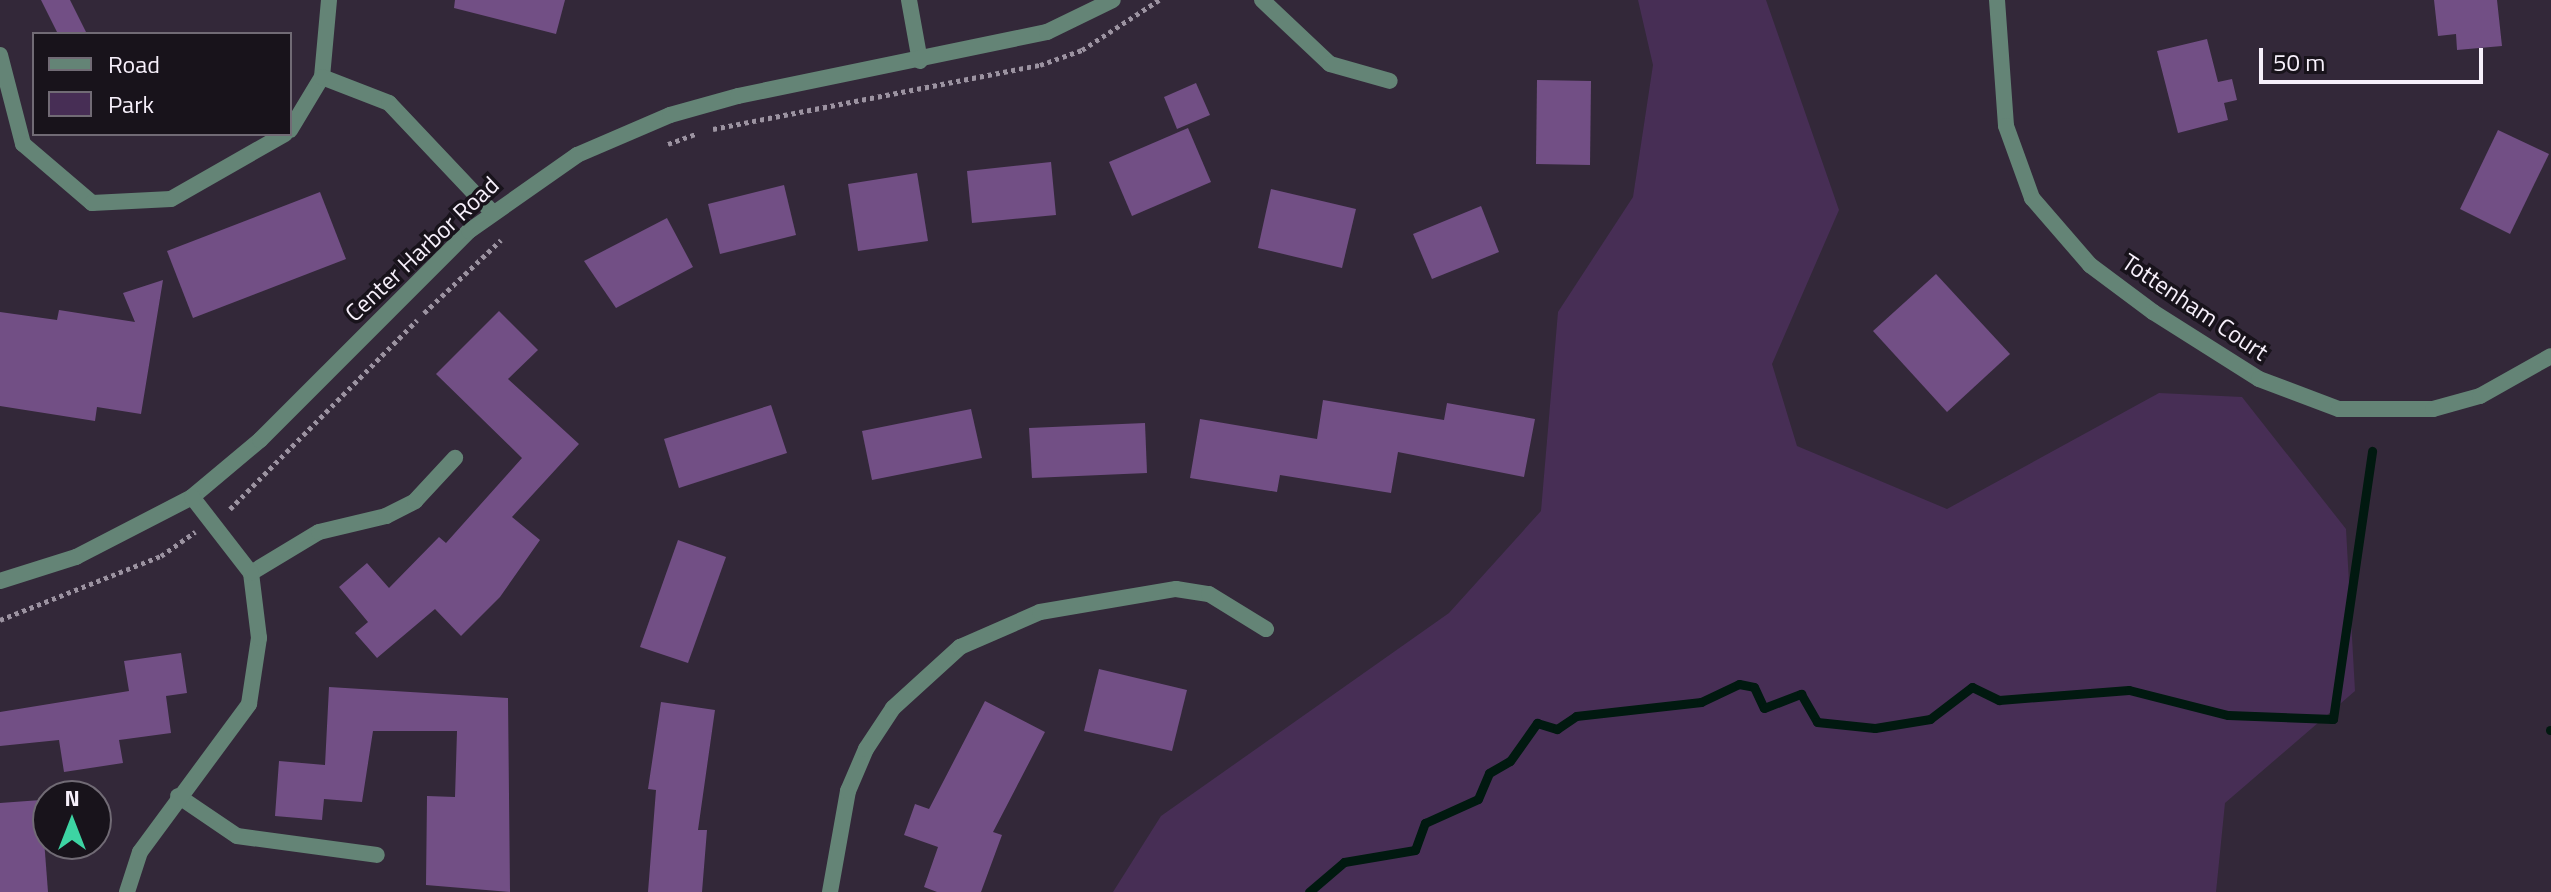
<!DOCTYPE html>
<style>
body{margin:0}
#map{position:relative;width:2551px;height:892px;overflow:hidden;background:#332839;font-family:"Titillium Web",sans-serif}
div>[style]{position:absolute}
[style*='--x']{left:calc(var(--x)*1px);top:calc(var(--y)*1px);width:calc(var(--w)*1px);rotate:calc(var(--a)*1deg)}
.green>*{inset:0;background:#472e55}
.stream>*{height:9px;margin:-4.5px;padding:0 4.5px;transform-origin:4.5px;border-radius:4.5px;background:#011910}
.building>*{inset:0;background:#724f85}
.path>*{height:5px;margin-top:-2.5px;transform-origin:0;background:repeating-linear-gradient(90deg,#9c93a1 0 4px,transparent 0 8px)}
.minor>*{height:16px;margin:-8px;padding:0 8px;transform-origin:8px;border-radius:8px;background:#648476}
span{translate:-50% -50%;white-space:nowrap;text-align:center;line-height:1.15;-webkit-text-stroke:7px #18131b;paint-order:stroke}
.street-label{font-size:24px;color:#f7f0fb}
.legend{position:absolute;left:32px;top:32px;width:260px;height:104px;box-sizing:border-box;background:#18131b;border:2px solid #716b75;margin:0;padding:10px 14px;list-style:none;font-size:24px;color:#f7f0fb}
.legend li{display:flex;align-items:center;gap:16px;height:40px}
.legend b{width:40px;border:2px solid #716b75}
.north{position:absolute;left:32px;top:780px;width:80px;height:80px;box-sizing:border-box;background:#18131b;border:2px solid #716b75;border-radius:50%;rotate:0deg;font-size:22px;font-weight:700;line-height:32px;text-align:center;color:#f7f0fb}
.north::after{content:'';display:block;margin:auto;width:28px;height:36px;background:#3dd4a3;clip-path:polygon(50% 0,100% 100%,50% 72%,0 100%)}
.scale{position:absolute;left:2259px;top:48px;width:224px;height:36px;box-sizing:border-box;border:4px solid #f7f0fb;border-top:0;padding-left:10px;font-size:24px;line-height:28px;white-space:nowrap;color:#f7f0fb;-webkit-text-stroke:6px #18131b;paint-order:stroke}
</style>
<div id="map">
<div class="green">
<div style="clip-path:polygon(1638px 0,1766px 0,1839px 210px,1772px 364px,1797px 446px,1947px 509px,2159px 393px,2242px 397px,2346px 529px,2355px 691px,2225px 803px,2216px 892px,1113px 892px,1161px 816px,1449px 613px,1541px 511px,1558px 312px,1633px 197px,1653px 65px)"></div>
</div>
<div class="stream">
<div style="--x:2550;--y:730;--w:1;--a:0"></div>
<div style="--x:1309;--y:892;--w:46;--a:-40.6"></div>
<div style="--x:1344;--y:862;--w:72;--a:-9.6"></div>
<div style="--x:1415;--y:850;--w:29;--a:-70"></div>
<div style="--x:1425;--y:823;--w:58;--a:-24.4"></div>
<div style="--x:1478;--y:799;--w:28;--a:-67"></div>
<div style="--x:1489;--y:773;--w:24;--a:-30"></div>
<div style="--x:1510;--y:761;--w:47;--a:-54.6"></div>
<div style="--x:1537;--y:723;--w:21;--a:17"></div>
<div style="--x:1557;--y:729;--w:23;--a:-34"></div>
<div style="--x:1576;--y:716;--w:126;--a:-6.4"></div>
<div style="--x:1701;--y:702;--w:42;--a:-25.3"></div>
<div style="--x:1739;--y:684;--w:15;--a:11"></div>
<div style="--x:1754;--y:687;--w:23;--a:65"></div>
<div style="--x:1764;--y:708;--w:40;--a:-21"></div>
<div style="--x:1801;--y:694;--w:32;--a:60"></div>
<div style="--x:1817;--y:722;--w:58;--a:5.9"></div>
<div style="--x:1875;--y:728;--w:56;--a:-9.3"></div>
<div style="--x:1930;--y:719;--w:53;--a:-37.3"></div>
<div style="--x:1972;--y:687;--w:30;--a:26"></div>
<div style="--x:1999;--y:700;--w:130;--a:-4.4"></div>
<div style="--x:2129;--y:690;--w:102;--a:14.2"></div>
<div style="--x:2228;--y:715;--w:105;--a:2.2"></div>
<div style="--x:2333;--y:719;--w:271;--a:-81.7"></div>
</div>
<div class="building">
<div style="clip-path:polygon(41px 0,70px 0,87px 34px,58px 34px)"></div>
<div style="clip-path:polygon(455px 0,565px 0,556px 34px,454px 8px)"></div>
<div style="clip-path:polygon(2434px 0,2497px 0,2502px 46px,2457px 50px,2456px 34px,2438px 36px)"></div>
<div style="clip-path:polygon(2207px 39px,2218px 82px,2232px 79px,2237px 100px,2224px 103px,2228px 120px,2178px 133px,2157px 51px)"></div>
<div style="clip-path:polygon(1537px 80px,1591px 81px,1590px 165px,1536px 164px)"></div>
<div style="clip-path:polygon(1196px 83px,1210px 115px,1177px 129px,1164px 97px)"></div>
<div style="clip-path:polygon(1188px 128px,1211px 182px,1132px 216px,1109px 162px)"></div>
<div style="clip-path:polygon(2498px 130px,2549px 154px,2510px 234px,2460px 209px)"></div>
<div style="clip-path:polygon(1051px 162px,1056px 215px,972px 223px,967px 171px)"></div>
<div style="clip-path:polygon(917px 173px,928px 241px,858px 251px,848px 184px)"></div>
<div style="clip-path:polygon(784px 185px,796px 235px,720px 254px,708px 204px)"></div>
<div style="clip-path:polygon(1271px 189px,1356px 209px,1342px 268px,1258px 248px)"></div>
<div style="clip-path:polygon(320px 192px,346px 259px,193px 318px,167px 251px)"></div>
<div style="clip-path:polygon(1481px 206px,1499px 252px,1432px 279px,1413px 234px)"></div>
<div style="clip-path:polygon(667px 218px,693px 267px,616px 308px,584px 261px)"></div>
<div style="clip-path:polygon(1936px 274px,2010px 354px,1947px 412px,1873px 331px)"></div>
<div style="clip-path:polygon(163px 280px,141px 414px,97px 407px,95px 421px,0 406px,0 312px,57px 320px,59px 310px,135px 322px,123px 293px)"></div>
<div style="clip-path:polygon(499px 311px,538px 350px,508px 379px,579px 444px,512px 517px,540px 540px,500px 597px,461px 636px,435px 609px,377px 658px,355px 633px,368px 622px,339px 587px,367px 563px,389px 588px,439px 537px,446px 543px,522px 458px,436px 374px)"></div>
<div style="clip-path:polygon(1323px 400px,1444px 420px,1447px 403px,1535px 419px,1524px 477px,1398px 452px,1391px 493px,1280px 475px,1277px 492px,1190px 478px,1200px 419px,1317px 439px)"></div>
<div style="clip-path:polygon(771px 405px,787px 453px,679px 488px,664px 439px)"></div>
<div style="clip-path:polygon(971px 409px,982px 458px,872px 480px,862px 431px)"></div>
<div style="clip-path:polygon(1145px 423px,1147px 473px,1032px 478px,1029px 428px)"></div>
<div style="clip-path:polygon(678px 540px,726px 557px,688px 663px,640px 647px)"></div>
<div style="clip-path:polygon(181px 653px,187px 693px,166px 696px,171px 733px,119px 740px,123px 763px,64px 772px,59px 740px,0 746px,0 712px,129px 691px,124px 661px)"></div>
<div style="clip-path:polygon(1099px 669px,1187px 690px,1172px 751px,1084px 731px)"></div>
<div style="clip-path:polygon(329px 687px,508px 698px,510px 892px,426px 885px,427px 796px,455px 797px,457px 731px,373px 731px,362px 802px,324px 799px,322px 820px,275px 816px,279px 761px,325px 765px)"></div>
<div style="clip-path:polygon(985px 701px,1045px 732px,993px 832px,1002px 835px,981px 892px,937px 892px,924px 887px,938px 847px,904px 835px,915px 804px,929px 809px)"></div>
<div style="clip-path:polygon(661px 702px,715px 710px,698px 830px,707px 830px,702px 892px,648px 892px,656px 790px,648px 789px)"></div>
<div style="clip-path:polygon(41px 800px,48px 892px,0 892px,0 803px)"></div>
</div>
<div class="path">
<div style="--x:713;--y:129;--w:333;--a:-11.1"></div>
<div style="--x:1040;--y:65;--w:45;--a:-19.7"></div>
<div style="--x:1082;--y:50;--w:92;--a:-33"></div>
<div style="--x:668;--y:144;--w:30;--a:-20"></div>
<div style="--x:424;--y:313;--w:106;--a:-43.5"></div>
<div style="--x:230;--y:509;--w:266;--a:-45.3"></div>
<div style="--x:0;--y:620;--w:173;--a:-21.7"></div>
<div style="--x:161;--y:556;--w:42;--a:-35.2"></div>
</div>
<div class="minor">
<div style="--x:909;--y:0;--w:62;--a:79.8"></div>
<div style="--x:1262;--y:0;--w:93;--a:43.3"></div>
<div style="--x:1330;--y:64;--w:62;--a:15.8"></div>
<div style="--x:1997;--y:0;--w:126;--a:85.9"></div>
<div style="--x:2006;--y:126;--w:77;--a:70.1"></div>
<div style="--x:2032;--y:198;--w:89;--a:49.1"></div>
<div style="--x:2090;--y:265;--w:79;--a:36.7"></div>
<div style="--x:2153;--y:312;--w:125;--a:32.3"></div>
<div style="--x:2259;--y:379;--w:85;--a:20.6"></div>
<div style="--x:2339;--y:409;--w:94;--a:0"></div>
<div style="--x:2433;--y:409;--w:49;--a:-15.5"></div>
<div style="--x:2480;--y:396;--w:81;--a:-29.4"></div>
<div style="--x:0;--y:55;--w:92;--a:75.5"></div>
<div style="--x:23;--y:144;--w:91;--a:40.5"></div>
<div style="--x:92;--y:203;--w:79;--a:-2.9"></div>
<div style="--x:171;--y:199;--w:131;--a:-29.7"></div>
<div style="--x:322;--y:77;--w:77;--a:-84.8"></div>
<div style="--x:290;--y:130;--w:62;--a:-58.9"></div>
<div style="--x:322;--y:77;--w:72;--a:21.2"></div>
<div style="--x:389;--y:103;--w:150;--a:46.6"></div>
<div style="--x:251;--y:573;--w:79;--a:-31.1"></div>
<div style="--x:319;--y:532;--w:69;--a:-13.4"></div>
<div style="--x:386;--y:516;--w:33;--a:-27"></div>
<div style="--x:415;--y:501;--w:59;--a:-47.1"></div>
<div style="--x:0;--y:581;--w:80;--a:-17.5"></div>
<div style="--x:76;--y:557;--w:131;--a:-27.3"></div>
<div style="--x:192;--y:497;--w:89;--a:-40"></div>
<div style="--x:260;--y:440;--w:296;--a:-45"></div>
<div style="--x:469;--y:231;--w:132;--a:-35.1"></div>
<div style="--x:577;--y:155;--w:101;--a:-23.3"></div>
<div style="--x:670;--y:115;--w:71;--a:-15.6"></div>
<div style="--x:738;--y:96;--w:316;--a:-11.7"></div>
<div style="--x:1047;--y:32;--w:73;--a:-25.9"></div>
<div style="--x:178;--y:796;--w:71;--a:34.1"></div>
<div style="--x:237;--y:836;--w:141;--a:7.7"></div>
<div style="--x:127;--y:892;--w:42;--a:-72"></div>
<div style="--x:140;--y:852;--w:184;--a:-53.6"></div>
<div style="--x:249;--y:704;--w:67;--a:-81.4"></div>
<div style="--x:259;--y:638;--w:65;--a:-97"></div>
<div style="--x:251;--y:573;--w:96;--a:-127.8"></div>
<div style="--x:830;--y:892;--w:103;--a:-79.9"></div>
<div style="--x:848;--y:791;--w:46;--a:-66.8"></div>
<div style="--x:866;--y:749;--w:49;--a:-56.6"></div>
<div style="--x:893;--y:708;--w:91;--a:-42.3"></div>
<div style="--x:960;--y:647;--w:87;--a:-23.6"></div>
<div style="--x:1040;--y:612;--w:138;--a:-9.6"></div>
<div style="--x:1176;--y:589;--w:33;--a:9"></div>
<div style="--x:1209;--y:594;--w:67;--a:31.6"></div>
</div>
<div class="street-label">
<span style="left:422px;top:249px;rotate:-43deg">Center Harbor Road</span>
<span style="left:2195px;top:307px;rotate:34deg">Tottenham Court</span>
</div>
<ul class="legend">
<li><b style="height:10px;background:#648476"></b>Road</li>
<li><b style="height:22px;background:#472e55"></b>Park</li>
</ul>
<div class="north">N</div>
<div class="scale">50 m</div>
</div>
